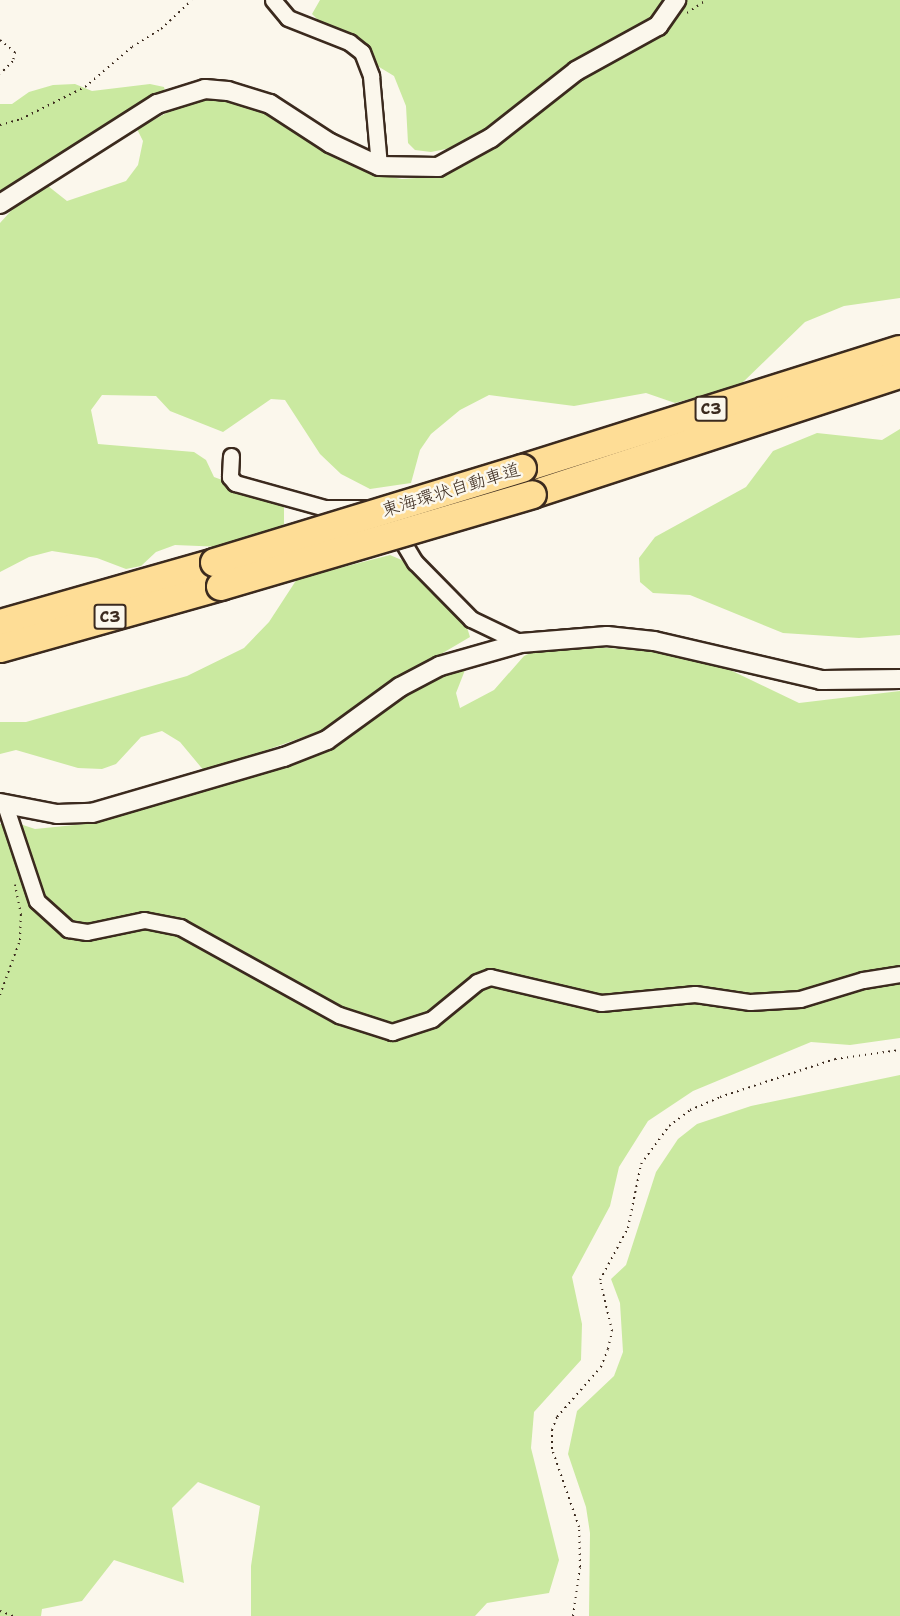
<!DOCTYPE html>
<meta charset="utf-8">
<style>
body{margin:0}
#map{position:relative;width:900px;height:1616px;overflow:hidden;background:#fbf7ec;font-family:"Shantell Sans","Klee One",sans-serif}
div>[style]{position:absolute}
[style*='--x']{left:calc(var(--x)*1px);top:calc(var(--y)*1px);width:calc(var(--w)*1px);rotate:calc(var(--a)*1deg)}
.green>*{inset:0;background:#cae9a0}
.path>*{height:2px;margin-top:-1px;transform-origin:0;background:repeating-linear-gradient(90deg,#3b2a1e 0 1.5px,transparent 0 6px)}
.roads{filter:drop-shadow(2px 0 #3b2a1e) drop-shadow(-2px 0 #3b2a1e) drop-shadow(0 2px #3b2a1e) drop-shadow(0 -2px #3b2a1e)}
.minor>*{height:15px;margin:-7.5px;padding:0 7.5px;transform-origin:7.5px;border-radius:7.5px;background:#fbf7ec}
.tertiary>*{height:18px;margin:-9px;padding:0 9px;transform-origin:9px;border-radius:9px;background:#fbf7ec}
.motorway>*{height:27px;margin:-13.5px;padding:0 13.5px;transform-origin:13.5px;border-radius:13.5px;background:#fedd96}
.bridges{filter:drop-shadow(2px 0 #3b2a1e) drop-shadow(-2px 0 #3b2a1e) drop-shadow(0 2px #3b2a1e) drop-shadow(0 -2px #3b2a1e)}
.motorway-bridge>*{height:27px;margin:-13.5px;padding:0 13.5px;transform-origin:13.5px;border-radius:13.5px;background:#fedd96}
span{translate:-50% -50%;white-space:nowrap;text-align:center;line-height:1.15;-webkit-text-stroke:5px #fbf7ec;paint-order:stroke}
.shield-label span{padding:2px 4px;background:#fbf7ec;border:2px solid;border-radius:4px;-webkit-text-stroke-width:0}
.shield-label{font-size:16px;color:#3b2a1e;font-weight:700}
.street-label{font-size:18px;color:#3b2a1e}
</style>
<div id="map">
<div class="green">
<div style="clip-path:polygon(320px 0,669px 0,652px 21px,572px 64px,461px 146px,431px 152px,415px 150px,408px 143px,406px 106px,394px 76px,343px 45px,312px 14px)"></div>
<div style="clip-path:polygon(685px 0,900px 0,900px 298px,844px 306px,805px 322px,740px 385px,675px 403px,646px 393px,574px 406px,489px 395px,460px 410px,431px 434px,420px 450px,411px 483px,370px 489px,341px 474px,320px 454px,285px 400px,271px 399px,223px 432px,170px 411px,156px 396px,102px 395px,91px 410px,98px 444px,194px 452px,206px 460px,214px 477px,284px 503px,284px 524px,271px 532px,223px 547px,175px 545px,156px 552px,141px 566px,126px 569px,97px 558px,52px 551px,29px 557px,0 572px,0 223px,19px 202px,48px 186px,67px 201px,126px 181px,138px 165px,143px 141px,137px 129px,183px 104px,209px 99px,253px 106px,374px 174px,402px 179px,431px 177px,464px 166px,487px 152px,559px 91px,669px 24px)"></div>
<div style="clip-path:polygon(75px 84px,92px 91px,150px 84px,164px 87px,165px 91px,0 195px,0 104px,12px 104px,29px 92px,53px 85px)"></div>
<div style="clip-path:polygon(900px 429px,900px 635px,859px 638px,783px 633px,690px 595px,653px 593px,640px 582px,639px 558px,655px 537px,746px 487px,773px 451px,817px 433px,882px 440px)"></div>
<div style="clip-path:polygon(390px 555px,404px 561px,465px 621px,470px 637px,378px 691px,323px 730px,205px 772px,180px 742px,162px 731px,141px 737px,116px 764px,102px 769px,78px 768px,16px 750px,0 754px,0 722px,26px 722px,187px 676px,244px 648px,269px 622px,297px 579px)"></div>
<div style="clip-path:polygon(595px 647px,699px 655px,799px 703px,900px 691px,900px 1038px,850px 1045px,811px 1042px,693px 1091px,648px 1121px,619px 1167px,610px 1206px,572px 1277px,582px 1324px,581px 1360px,534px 1412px,531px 1448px,559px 1560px,549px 1593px,487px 1603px,475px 1616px,251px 1616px,251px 1566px,260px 1506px,198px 1482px,172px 1508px,184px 1583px,114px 1560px,82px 1601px,42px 1609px,41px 1616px,0 1616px,0 824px,17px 823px,35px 829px,95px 823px,289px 764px,403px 697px,467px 665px,456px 693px,460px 708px,494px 690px,524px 656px,541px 648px)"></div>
<div style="clip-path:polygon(900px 1075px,900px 1616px,589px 1616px,590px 1533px,586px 1507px,568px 1454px,577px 1411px,614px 1376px,623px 1352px,620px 1303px,611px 1279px,626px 1265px,656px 1172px,678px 1139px,697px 1124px,751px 1106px)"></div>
</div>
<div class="path">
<div style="--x:687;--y:13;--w:23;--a:-34"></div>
<div style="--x:0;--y:40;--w:19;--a:39"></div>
<div style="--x:15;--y:52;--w:9;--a:103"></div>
<div style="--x:13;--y:61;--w:18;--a:135"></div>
<div style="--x:0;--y:125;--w:22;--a:-16"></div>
<div style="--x:21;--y:119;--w:72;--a:-26.6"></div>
<div style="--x:85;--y:87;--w:62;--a:-40.4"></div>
<div style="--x:132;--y:47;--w:34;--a:-32"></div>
<div style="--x:161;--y:29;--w:42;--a:-43.1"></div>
<div style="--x:0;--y:995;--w:59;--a:-70"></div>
<div style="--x:20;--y:940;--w:25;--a:-88"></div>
<div style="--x:21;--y:915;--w:31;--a:-101"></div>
<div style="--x:0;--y:1611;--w:14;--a:21"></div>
<div style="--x:573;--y:1616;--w:49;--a:-81.9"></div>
<div style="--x:580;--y:1567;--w:40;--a:-91.4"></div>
<div style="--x:579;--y:1527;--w:83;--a:-109.1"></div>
<div style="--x:552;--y:1449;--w:19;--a:-90"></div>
<div style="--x:552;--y:1430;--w:14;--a:-69"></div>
<div style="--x:557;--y:1417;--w:67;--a:-48.7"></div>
<div style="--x:601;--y:1367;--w:19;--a:-69"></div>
<div style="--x:608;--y:1349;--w:18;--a:-77"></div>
<div style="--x:612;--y:1331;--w:52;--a:-103.2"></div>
<div style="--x:600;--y:1280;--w:59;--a:-61.7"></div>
<div style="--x:628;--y:1228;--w:65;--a:-78.5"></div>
<div style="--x:641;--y:1164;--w:47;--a:-53.6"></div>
<div style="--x:669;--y:1126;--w:26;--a:-37"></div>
<div style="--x:690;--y:1110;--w:33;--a:-23"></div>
<div style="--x:720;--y:1097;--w:121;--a:-18.3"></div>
<div style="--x:835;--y:1059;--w:66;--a:-7.9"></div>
</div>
<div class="roads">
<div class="minor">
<div style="--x:273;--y:0;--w:23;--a:50"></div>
<div style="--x:288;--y:18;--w:66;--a:21.5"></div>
<div style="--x:349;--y:42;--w:16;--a:38"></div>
<div style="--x:362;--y:52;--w:26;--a:69"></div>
<div style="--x:371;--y:76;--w:90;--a:84.9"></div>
<div style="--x:231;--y:456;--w:21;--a:93"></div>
<div style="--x:230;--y:477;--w:8;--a:50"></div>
<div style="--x:235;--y:483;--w:93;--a:15.5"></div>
<div style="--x:325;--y:508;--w:39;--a:0"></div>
<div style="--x:395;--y:529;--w:39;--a:59"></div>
<div style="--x:415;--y:562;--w:80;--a:45.5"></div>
<div style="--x:471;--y:619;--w:55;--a:25.6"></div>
<div style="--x:5;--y:805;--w:101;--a:71.6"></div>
<div style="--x:37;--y:901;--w:42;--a:42.1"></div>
<div style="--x:68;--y:929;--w:19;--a:9"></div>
<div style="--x:87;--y:932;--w:58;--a:-11.9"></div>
<div style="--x:144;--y:920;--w:37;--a:11"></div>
<div style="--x:180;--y:927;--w:182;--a:29"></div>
<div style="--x:339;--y:1015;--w:56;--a:17.8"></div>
<div style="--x:392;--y:1032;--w:42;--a:-18"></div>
<div style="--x:432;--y:1019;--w:58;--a:-39.4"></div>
<div style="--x:477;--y:982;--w:14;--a:-21"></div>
<div style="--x:490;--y:977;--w:114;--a:13.2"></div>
<div style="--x:601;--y:1003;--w:94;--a:-5.5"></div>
<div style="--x:695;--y:994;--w:56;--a:8.3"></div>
<div style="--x:750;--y:1002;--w:50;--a:-3.4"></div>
<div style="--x:800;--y:999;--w:66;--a:-16.8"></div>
<div style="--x:863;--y:980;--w:37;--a:-9"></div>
</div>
<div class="tertiary">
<div style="--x:0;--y:204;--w:186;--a:-32.5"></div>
<div style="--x:157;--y:104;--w:50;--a:-17.4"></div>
<div style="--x:205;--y:89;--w:23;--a:5"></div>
<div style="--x:228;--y:91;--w:44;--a:17.2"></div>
<div style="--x:270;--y:104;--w:72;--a:33"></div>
<div style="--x:330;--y:143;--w:54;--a:25.1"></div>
<div style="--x:379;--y:166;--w:59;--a:1"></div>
<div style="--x:438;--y:167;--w:60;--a:-28.7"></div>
<div style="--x:491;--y:138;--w:108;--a:-38.2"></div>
<div style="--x:576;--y:71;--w:94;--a:-28.8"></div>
<div style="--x:658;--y:26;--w:32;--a:-55"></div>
<div style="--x:0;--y:803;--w:58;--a:10.9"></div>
<div style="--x:57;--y:814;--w:35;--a:-2"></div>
<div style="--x:92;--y:813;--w:200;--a:-16.3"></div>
<div style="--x:284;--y:757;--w:46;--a:-21.6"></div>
<div style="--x:327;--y:740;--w:90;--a:-36"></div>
<div style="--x:400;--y:687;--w:45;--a:-27.7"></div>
<div style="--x:440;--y:666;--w:84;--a:-15.9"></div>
<div style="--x:521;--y:643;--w:86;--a:-4.7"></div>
<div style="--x:607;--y:636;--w:47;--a:6.1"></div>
<div style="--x:654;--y:641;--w:171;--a:13.1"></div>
<div style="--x:821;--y:680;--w:79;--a:-0.7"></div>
</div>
<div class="motorway">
<div style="--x:522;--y:468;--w:396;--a:-17.5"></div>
<div style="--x:532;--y:494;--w:387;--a:-18.1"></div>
<div style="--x:0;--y:623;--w:223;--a:-15.9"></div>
<div style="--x:0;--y:648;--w:229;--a:-15.7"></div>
</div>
</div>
<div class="bridges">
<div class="motorway-bridge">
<div style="--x:214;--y:562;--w:322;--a:-17"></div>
<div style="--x:220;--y:586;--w:325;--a:-16.4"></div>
</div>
</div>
<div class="shield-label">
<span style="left:711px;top:409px">C3</span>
<span style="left:110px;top:617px">C3</span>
</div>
<div class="street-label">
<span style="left:451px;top:490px;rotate:-17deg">東海環状自動車道</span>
</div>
</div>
